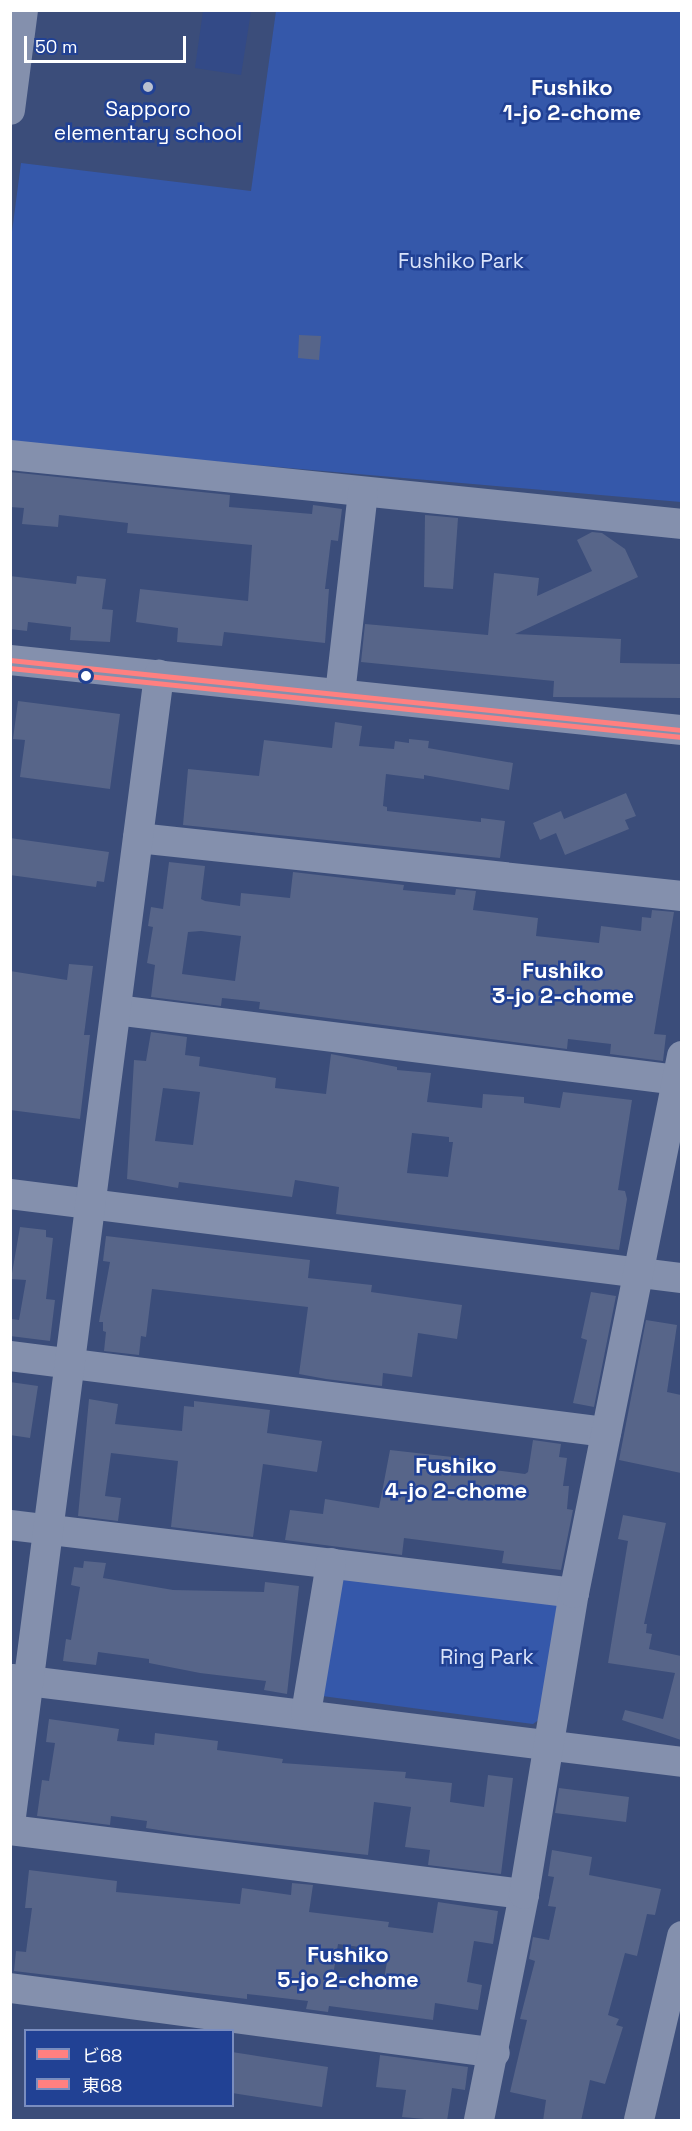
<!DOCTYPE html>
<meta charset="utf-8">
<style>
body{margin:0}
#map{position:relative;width:692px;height:2131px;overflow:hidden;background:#3b4d7a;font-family:"Space Grotesk","Noto Sans JP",sans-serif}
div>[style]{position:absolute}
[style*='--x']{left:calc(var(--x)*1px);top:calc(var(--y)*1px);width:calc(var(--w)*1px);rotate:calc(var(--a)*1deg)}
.green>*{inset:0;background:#3558aa}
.water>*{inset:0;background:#334a87}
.building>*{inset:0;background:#576589}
.minor>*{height:30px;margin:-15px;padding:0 15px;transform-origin:15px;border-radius:15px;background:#8490ad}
.bus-1>*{height:4.5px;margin:-2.25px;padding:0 2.25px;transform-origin:2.25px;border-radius:2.25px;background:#ff8080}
.bus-2>*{height:4.5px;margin:-2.25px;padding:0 2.25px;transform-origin:2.25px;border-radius:2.25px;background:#ff8080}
.dots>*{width:16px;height:16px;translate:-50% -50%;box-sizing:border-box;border:3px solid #214194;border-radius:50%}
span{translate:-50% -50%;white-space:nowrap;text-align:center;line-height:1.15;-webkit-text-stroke:5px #214194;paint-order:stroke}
.poi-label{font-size:21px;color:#fff}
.park-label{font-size:21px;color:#d9e3fa}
.neighbourhood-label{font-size:22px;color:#fff;font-weight:700}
.frame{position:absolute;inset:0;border:12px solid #fff;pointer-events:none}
.legend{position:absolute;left:24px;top:2029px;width:210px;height:78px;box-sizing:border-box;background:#214194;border:2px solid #7a8dbf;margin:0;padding:8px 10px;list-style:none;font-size:18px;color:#fff}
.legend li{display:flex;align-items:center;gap:12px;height:30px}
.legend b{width:30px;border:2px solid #7a8dbf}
.scale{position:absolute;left:24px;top:36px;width:162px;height:27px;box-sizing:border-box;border:3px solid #fff;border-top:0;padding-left:8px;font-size:18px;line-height:21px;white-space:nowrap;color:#fff;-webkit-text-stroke:4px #214194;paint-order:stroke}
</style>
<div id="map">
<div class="green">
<div style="clip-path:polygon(276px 11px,681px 11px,681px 502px,11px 444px,10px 247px,21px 163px,251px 191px)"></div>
<div style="clip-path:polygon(346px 1578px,558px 1604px,540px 1719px,533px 1724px,322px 1696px,340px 1581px)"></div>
</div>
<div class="water">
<div style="clip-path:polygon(203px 11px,251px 11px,241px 75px,195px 68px)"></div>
</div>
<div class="building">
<div style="clip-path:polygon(299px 335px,321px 336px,319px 360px,298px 358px)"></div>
<div style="clip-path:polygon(10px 472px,230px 495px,229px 507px,312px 514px,313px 505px,342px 509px,338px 541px,331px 540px,325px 589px,329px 589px,325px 643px,224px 632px,222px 646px,177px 642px,178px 628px,136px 622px,140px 589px,248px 601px,252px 545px,127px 533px,128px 523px,59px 515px,58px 527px,22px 524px,24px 508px,10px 507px)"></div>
<div style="clip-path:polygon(425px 515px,458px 518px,453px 589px,424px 587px)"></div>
<div style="clip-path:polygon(592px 532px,602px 533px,625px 549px,638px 577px,515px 634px,621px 639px,620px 663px,681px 664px,681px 698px,553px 697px,554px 681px,361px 662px,365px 624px,488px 635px,494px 573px,539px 578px,537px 596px,592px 571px,577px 540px)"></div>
<div style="clip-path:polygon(10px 576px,76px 584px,77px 576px,106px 579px,102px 609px,113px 610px,110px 642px,70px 640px,71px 627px,28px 622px,27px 631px,10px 629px)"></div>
<div style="clip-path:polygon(18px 701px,120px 714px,110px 789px,20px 777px,25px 740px,13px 739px)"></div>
<div style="clip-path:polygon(335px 722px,362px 726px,359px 746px,394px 749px,395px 741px,409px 743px,409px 739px,429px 741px,428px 748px,513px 763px,509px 790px,424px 775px,424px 779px,386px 774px,383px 806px,387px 807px,387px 811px,481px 822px,481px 818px,505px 821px,500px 858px,183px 825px,188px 769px,259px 776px,264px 740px,332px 748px)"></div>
<div style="clip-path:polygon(626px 793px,636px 816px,625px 820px,629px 829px,565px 855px,556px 833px,540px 840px,533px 823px,561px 811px,564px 819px)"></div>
<div style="clip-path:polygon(10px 838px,109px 852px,104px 882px,97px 881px,96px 887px,10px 875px)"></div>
<div style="clip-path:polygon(evenodd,169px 862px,205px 866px,201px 899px,205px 901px,240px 906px,241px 893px,290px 898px,293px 872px,404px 885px,403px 890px,455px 895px,456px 889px,476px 891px,473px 910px,538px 918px,536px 936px,599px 943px,601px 926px,641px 931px,642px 917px,651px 918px,652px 910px,674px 912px,654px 1034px,666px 1035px,663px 1061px,610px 1054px,611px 1044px,568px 1039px,567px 1049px,259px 1009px,260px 1002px,222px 998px,221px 1006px,151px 997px,155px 965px,147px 963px,153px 927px,148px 926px,151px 907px,163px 909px,169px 862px,201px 931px,241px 936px,235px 981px,182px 974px,188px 932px,201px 931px)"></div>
<div style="clip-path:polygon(69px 964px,93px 966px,84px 1035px,90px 1035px,80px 1119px,10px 1110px,10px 971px,67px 980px)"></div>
<div style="clip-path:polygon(evenodd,151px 1032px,187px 1037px,185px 1055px,200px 1057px,199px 1066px,276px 1078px,275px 1088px,326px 1094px,331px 1054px,397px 1067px,397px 1070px,431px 1073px,427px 1102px,482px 1108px,483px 1094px,524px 1097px,524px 1103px,560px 1108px,563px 1092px,632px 1100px,618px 1190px,625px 1191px,627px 1199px,619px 1250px,336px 1214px,339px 1187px,295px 1180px,292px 1197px,179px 1182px,178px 1188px,127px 1179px,134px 1060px,146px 1061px,151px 1032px,163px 1088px,200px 1092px,193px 1145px,155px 1141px,163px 1088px,151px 1032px,412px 1133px,449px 1137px,449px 1142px,453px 1142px,448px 1177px,407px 1173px,412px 1133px)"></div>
<div style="clip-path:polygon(20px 1227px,46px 1230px,46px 1237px,53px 1238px,46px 1299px,55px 1300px,50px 1341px,10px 1336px,12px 1319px,19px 1320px,26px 1280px,11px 1279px)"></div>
<div style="clip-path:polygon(106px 1236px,310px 1260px,308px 1278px,372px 1285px,371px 1292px,462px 1305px,457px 1339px,418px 1333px,412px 1377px,383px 1373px,382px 1386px,326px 1379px,299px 1374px,308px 1307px,152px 1289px,146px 1337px,141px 1336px,139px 1355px,104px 1351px,106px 1332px,103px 1331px,103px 1322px,99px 1322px,110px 1262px,103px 1261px)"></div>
<div style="clip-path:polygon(591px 1292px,616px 1296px,594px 1407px,573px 1403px,587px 1340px,581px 1338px)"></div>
<div style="clip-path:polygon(646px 1320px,677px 1325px,667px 1392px,681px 1395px,681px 1473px,619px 1460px)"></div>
<div style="clip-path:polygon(10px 1382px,38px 1386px,30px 1438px,10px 1435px)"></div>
<div style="clip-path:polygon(89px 1399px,118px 1404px,115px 1424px,182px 1431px,184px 1406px,194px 1407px,194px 1401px,270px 1410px,267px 1433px,322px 1441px,317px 1472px,263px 1464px,253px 1537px,171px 1527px,178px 1461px,111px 1453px,105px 1496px,121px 1498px,118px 1521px,78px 1516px)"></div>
<div style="clip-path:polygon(533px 1440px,561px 1444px,559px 1457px,567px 1458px,563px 1486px,569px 1486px,567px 1509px,573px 1510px,561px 1570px,502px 1563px,504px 1551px,404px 1538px,402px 1555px,285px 1540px,290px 1510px,323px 1514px,325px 1499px,379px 1508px,390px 1450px,479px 1460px,478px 1468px,525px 1474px,528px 1472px)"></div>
<div style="clip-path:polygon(623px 1515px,666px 1523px,644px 1624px,647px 1624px,646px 1633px,652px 1634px,649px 1649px,681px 1656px,681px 1740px,622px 1720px,625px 1710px,663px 1719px,675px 1673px,608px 1663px,628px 1541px,618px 1539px)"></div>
<div style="clip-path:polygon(84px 1561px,106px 1563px,103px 1578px,173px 1590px,264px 1592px,265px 1582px,299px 1586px,287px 1694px,264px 1690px,266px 1681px,200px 1673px,149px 1663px,149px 1659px,98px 1652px,96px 1665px,63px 1661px,66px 1639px,71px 1640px,80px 1587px,71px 1585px,74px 1567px,83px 1568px)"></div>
<div style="clip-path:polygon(49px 1719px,119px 1729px,117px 1741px,154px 1745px,155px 1733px,218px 1741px,217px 1750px,283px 1759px,282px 1763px,406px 1772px,405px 1778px,452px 1783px,450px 1802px,484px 1807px,488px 1775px,513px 1778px,501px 1874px,428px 1865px,430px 1850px,405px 1847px,411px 1807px,374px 1802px,368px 1855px,190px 1835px,146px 1828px,147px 1821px,111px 1816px,110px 1825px,37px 1816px,42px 1780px,49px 1781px,55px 1743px,46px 1742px)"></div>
<div style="clip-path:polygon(559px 1788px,629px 1797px,626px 1822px,555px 1813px)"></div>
<div style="clip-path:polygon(552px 1850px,592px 1857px,589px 1875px,661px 1889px,655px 1915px,647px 1914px,637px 1956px,625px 1953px,608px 2015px,619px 2019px,616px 2025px,623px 2027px,605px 2084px,590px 2080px,581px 2121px,543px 2121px,546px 2100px,510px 2092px,527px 2020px,520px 2019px,535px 1961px,529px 1959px,533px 1937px,549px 1940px,556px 1907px,548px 1906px,554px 1877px,548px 1876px)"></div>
<div style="clip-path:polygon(evenodd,29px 1870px,117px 1881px,116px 1892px,240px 1904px,242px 1888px,291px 1895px,292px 1883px,313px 1885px,309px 1912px,389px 1922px,388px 1927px,433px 1933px,438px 1902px,498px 1911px,493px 1944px,474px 1941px,467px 1982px,482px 1985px,478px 2010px,435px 2003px,433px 2020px,329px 2006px,328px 2012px,306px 2009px,308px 2001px,247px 1994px,247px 1999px,14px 1971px,16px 1951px,26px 1952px,32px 1908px,25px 1908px,29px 1870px,338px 1944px,389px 1951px,383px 1984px,333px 1976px,338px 1944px)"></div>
<div style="clip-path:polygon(232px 2052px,328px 2067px,322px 2107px,232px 2093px)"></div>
<div style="clip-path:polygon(380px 2055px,468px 2067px,465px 2090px,452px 2088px,447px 2121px,402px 2117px,406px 2090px,376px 2087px)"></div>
</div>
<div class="minor">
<div style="--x:10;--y:110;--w:101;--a:-82.6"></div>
<div style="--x:10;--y:455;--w:676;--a:5.86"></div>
<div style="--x:10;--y:660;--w:676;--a:5.95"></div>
<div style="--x:340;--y:694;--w:203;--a:-83.5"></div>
<div style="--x:138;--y:838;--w:547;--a:6.09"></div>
<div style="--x:116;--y:1010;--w:565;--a:7.11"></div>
<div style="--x:10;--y:1194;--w:677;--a:7.13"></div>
<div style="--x:10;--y:1356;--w:601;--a:7.27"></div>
<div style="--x:10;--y:1525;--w:568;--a:6.87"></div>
<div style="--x:12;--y:1679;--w:675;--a:7.06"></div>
<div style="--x:306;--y:1713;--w:152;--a:-80.5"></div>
<div style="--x:10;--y:1824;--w:1159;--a:-82.61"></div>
<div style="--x:10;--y:1830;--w:518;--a:7.1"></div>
<div style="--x:10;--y:1988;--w:489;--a:7.6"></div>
<div style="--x:479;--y:2120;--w:230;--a:-78.7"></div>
<div style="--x:524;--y:1894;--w:305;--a:-80.6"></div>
<div style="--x:574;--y:1593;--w:548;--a:-78.63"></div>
<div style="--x:639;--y:2120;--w:189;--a:-76.8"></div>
</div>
<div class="bus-1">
<div style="--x:10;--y:660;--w:676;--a:5.95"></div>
</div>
<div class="bus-2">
<div style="--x:10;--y:668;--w:675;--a:5.87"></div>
</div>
<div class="dots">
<div style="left:148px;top:87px;background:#bac1d0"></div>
<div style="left:86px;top:676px;background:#fff"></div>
</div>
<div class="poi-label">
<span style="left:148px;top:121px">Sapporo<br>elementary school</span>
</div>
<div class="park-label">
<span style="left:461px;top:261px">Fushiko Park</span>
<span style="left:487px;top:1657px">Ring Park</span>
</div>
<div class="neighbourhood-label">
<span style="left:572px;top:100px">Fushiko<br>1-jo 2-chome</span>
<span style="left:563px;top:983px">Fushiko<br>3-jo 2-chome</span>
<span style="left:456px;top:1478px">Fushiko<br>4-jo 2-chome</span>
<span style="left:348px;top:1967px">Fushiko<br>5-jo 2-chome</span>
</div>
<div class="frame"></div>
<ul class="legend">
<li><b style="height:8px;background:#ff8080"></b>ビ68</li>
<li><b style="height:8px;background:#ff8080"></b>東68</li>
</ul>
<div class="scale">50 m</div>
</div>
